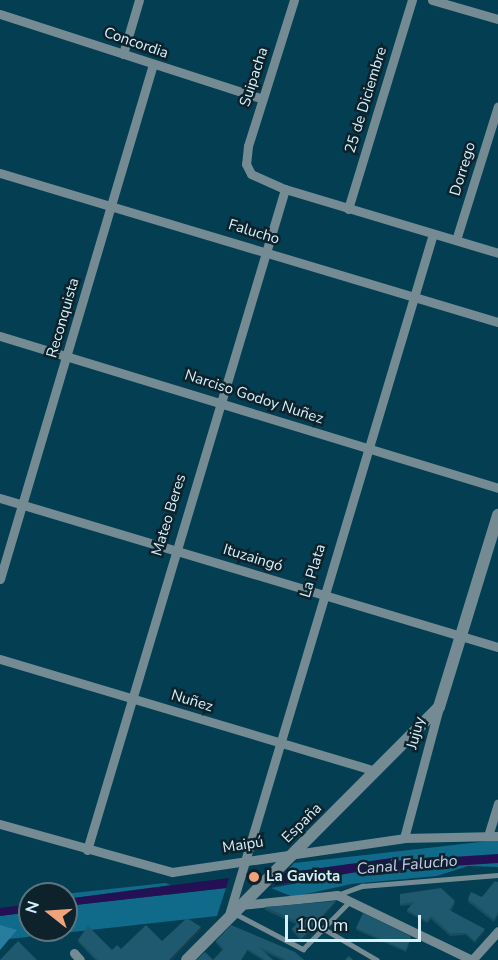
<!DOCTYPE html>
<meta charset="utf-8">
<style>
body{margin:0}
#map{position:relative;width:498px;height:960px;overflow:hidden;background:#043e52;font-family:"Nunito Sans",sans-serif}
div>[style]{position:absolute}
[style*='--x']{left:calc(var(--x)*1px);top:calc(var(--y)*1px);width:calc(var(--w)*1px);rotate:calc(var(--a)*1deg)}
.green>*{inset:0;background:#0f6b89}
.forest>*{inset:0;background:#277d9d}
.water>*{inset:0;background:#231055}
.canal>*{height:9px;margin:-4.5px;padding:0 4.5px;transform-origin:4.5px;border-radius:4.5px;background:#231055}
.service>*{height:4.5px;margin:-2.25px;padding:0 2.25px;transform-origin:2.25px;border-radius:2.25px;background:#758b94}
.minor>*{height:9px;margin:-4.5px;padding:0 4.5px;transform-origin:4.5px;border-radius:4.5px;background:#758b94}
.tertiary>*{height:12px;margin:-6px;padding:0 6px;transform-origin:6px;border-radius:6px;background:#758b94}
.wall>*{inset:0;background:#1a4d5f}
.shaded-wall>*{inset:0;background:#153e4e}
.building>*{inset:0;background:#1e596f}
.dots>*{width:16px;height:16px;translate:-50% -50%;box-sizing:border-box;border:3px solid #0d222b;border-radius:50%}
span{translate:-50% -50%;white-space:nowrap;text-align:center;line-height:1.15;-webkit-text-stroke:5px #0d222b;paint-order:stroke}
.street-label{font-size:15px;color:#d6f0fc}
.poi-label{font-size:15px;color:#d6f0fc;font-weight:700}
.left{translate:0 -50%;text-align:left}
.water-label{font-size:16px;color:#cbc9f4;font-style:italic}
.north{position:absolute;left:18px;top:882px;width:60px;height:60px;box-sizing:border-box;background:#0d222b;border:2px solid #5d747f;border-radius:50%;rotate:287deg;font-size:16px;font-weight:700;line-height:24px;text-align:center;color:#d6f0fc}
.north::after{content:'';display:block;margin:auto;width:21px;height:27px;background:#f0a27a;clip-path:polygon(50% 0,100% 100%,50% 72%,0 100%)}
.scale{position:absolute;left:285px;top:915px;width:136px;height:27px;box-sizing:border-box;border:3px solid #d6f0fc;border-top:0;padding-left:8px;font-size:18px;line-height:21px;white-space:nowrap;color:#d6f0fc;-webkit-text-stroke:4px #0d222b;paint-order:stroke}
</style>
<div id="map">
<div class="green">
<div style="clip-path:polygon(498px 840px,498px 867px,468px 866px,437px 876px,351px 884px,293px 897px,271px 888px,362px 871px,363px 876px,383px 874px,391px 859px,285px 873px,294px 863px)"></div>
<div style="clip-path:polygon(165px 883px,171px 885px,66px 899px,64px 894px)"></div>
<div style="clip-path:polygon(226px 888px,217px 916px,0 940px,0 916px,30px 912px,30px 930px,66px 930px,67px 906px)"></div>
</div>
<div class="forest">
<div style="clip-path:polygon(0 925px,17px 930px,0 950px)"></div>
</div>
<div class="water">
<div style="clip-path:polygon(392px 858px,388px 867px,274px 885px,285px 873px)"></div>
<div style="clip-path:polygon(229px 878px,226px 888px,66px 906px,66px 899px)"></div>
<div style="clip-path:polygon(30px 904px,30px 912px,0 916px,0 908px)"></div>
</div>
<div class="canal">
<div style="--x:377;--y:866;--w:121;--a:-3.8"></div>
</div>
<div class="service">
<div style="--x:337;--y:895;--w:27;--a:-20"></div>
<div style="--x:362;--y:886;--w:136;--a:-4.6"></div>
<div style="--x:236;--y:914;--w:76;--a:27.6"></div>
<div style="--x:303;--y:949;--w:66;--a:-45.6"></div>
<div style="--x:324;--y:929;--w:61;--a:30.3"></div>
</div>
<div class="minor">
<div style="--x:294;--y:0;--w:153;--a:107.5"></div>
<div style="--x:248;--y:146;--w:18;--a:96"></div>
<div style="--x:246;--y:164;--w:11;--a:63"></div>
<div style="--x:251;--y:174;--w:37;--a:24"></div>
<div style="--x:285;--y:189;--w:222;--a:16.7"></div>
<div style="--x:432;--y:0;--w:69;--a:16.1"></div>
<div style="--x:0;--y:14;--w:276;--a:17.9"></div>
<div style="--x:123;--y:54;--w:56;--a:-73.5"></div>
<div style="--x:0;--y:173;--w:520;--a:16.66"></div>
<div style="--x:348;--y:209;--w:219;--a:-73"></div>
<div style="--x:456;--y:240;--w:140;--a:-72.6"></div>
<div style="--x:0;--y:336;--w:521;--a:16.97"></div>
<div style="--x:0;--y:498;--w:520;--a:16.66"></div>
<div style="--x:0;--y:579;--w:537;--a:-73.45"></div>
<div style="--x:0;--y:659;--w:391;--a:16.6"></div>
<div style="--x:0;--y:824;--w:179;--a:15.6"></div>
<div style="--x:172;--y:872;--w:234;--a:-8.3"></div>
<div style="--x:404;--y:838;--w:94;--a:-1.2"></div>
<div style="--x:488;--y:836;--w:34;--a:-73"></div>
<div style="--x:404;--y:838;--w:136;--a:-75"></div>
<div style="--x:87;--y:850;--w:690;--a:-73.32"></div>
<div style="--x:241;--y:905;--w:97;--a:-5.9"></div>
<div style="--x:337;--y:895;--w:150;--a:25.7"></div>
<div style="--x:228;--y:918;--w:714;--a:-73.32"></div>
<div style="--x:74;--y:953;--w:9;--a:49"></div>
<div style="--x:472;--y:960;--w:39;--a:-48"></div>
</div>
<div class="tertiary">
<div style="--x:187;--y:960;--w:357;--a:-45.1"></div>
<div style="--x:439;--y:707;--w:201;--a:-72.9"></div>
</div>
<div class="wall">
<div style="clip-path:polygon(498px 882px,498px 915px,494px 922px,468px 902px,468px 899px,482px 897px)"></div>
<div style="clip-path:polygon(400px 894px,455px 903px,451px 911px,485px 932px,475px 943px,466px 935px,450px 936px,431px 919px,427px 923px,407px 912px,407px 910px,411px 905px,400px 906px)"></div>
<div style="clip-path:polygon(336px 903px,302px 941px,292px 931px,292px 929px,296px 924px,265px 910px,265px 907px)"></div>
<div style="clip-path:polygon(231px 925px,304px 960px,282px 960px,264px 952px,273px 960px,262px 960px,248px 951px,242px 960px,213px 960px,222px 950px,216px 943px,216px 941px)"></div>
<div style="clip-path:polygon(356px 928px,411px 938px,406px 952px,356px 930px)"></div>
<div style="clip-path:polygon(201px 930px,172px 960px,95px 960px,78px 942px,78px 940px,112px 950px,121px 949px,162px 941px)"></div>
</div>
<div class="shaded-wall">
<div style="clip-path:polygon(336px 901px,336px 903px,302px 941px,302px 938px)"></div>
<div style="clip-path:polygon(201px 927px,201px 930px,172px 960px,169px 960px)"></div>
<div style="clip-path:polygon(485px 929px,485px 932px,475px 943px,475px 941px)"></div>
<div style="clip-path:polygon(248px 949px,248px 951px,242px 960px,241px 960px)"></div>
</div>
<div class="building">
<div style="clip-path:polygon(495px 881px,498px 882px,498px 912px,494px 919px,468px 899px,471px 892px,482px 897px)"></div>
<div style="clip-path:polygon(441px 888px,455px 901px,449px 910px,485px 929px,475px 941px,466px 933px,450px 933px,431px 916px,427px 921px,407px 910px,414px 902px,400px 904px,400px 894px)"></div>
<div style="clip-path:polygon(336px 901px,302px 938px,292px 929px,298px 922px,265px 907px)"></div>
<div style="clip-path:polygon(363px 913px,411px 936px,406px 950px,356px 928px)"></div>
<div style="clip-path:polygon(187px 918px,201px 927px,169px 960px,98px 960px,78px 940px,88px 926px,112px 950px,117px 945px,121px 949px,146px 925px,162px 941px)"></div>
<div style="clip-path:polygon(231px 925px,295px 952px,304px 960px,287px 960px,259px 947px,273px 960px,263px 960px,264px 959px,248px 949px,241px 960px,213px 960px,224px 949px,216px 941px)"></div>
<div style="clip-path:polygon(18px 941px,37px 960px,0 960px)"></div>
<div style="clip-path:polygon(205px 952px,213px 960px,196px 960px)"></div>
<div style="clip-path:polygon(349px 956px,353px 960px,345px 960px)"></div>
</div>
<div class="dots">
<div style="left:254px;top:877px;background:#f0a27a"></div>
</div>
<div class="street-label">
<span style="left:136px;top:43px;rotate:19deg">Concordia</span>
<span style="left:254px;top:77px;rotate:-72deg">Suipacha</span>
<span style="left:366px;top:100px;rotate:-73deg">25 de Diciembre</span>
<span style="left:463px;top:169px;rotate:-73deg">Dorrego</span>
<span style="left:254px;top:232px;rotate:17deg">Falucho</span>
<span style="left:63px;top:318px;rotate:-74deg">Reconquista</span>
<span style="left:254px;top:397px;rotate:18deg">Narciso Godoy Nuñez</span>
<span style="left:169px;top:515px;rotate:-73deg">Mateo Beres</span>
<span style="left:253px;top:558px;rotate:17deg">Ituzaingó</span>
<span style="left:313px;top:571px;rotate:-73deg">La Plata</span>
<span style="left:192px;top:701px;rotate:17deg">Nuñez</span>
<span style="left:416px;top:733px;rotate:-75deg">Jujuy</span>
<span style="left:302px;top:823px;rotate:-45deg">España</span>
<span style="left:243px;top:845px;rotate:-9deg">Maipú</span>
</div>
<div class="poi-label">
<span class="left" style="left:266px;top:877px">La Gaviota</span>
</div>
<div class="water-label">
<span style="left:407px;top:865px;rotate:-5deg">Canal Falucho</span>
</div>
<div class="north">N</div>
<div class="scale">100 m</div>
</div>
